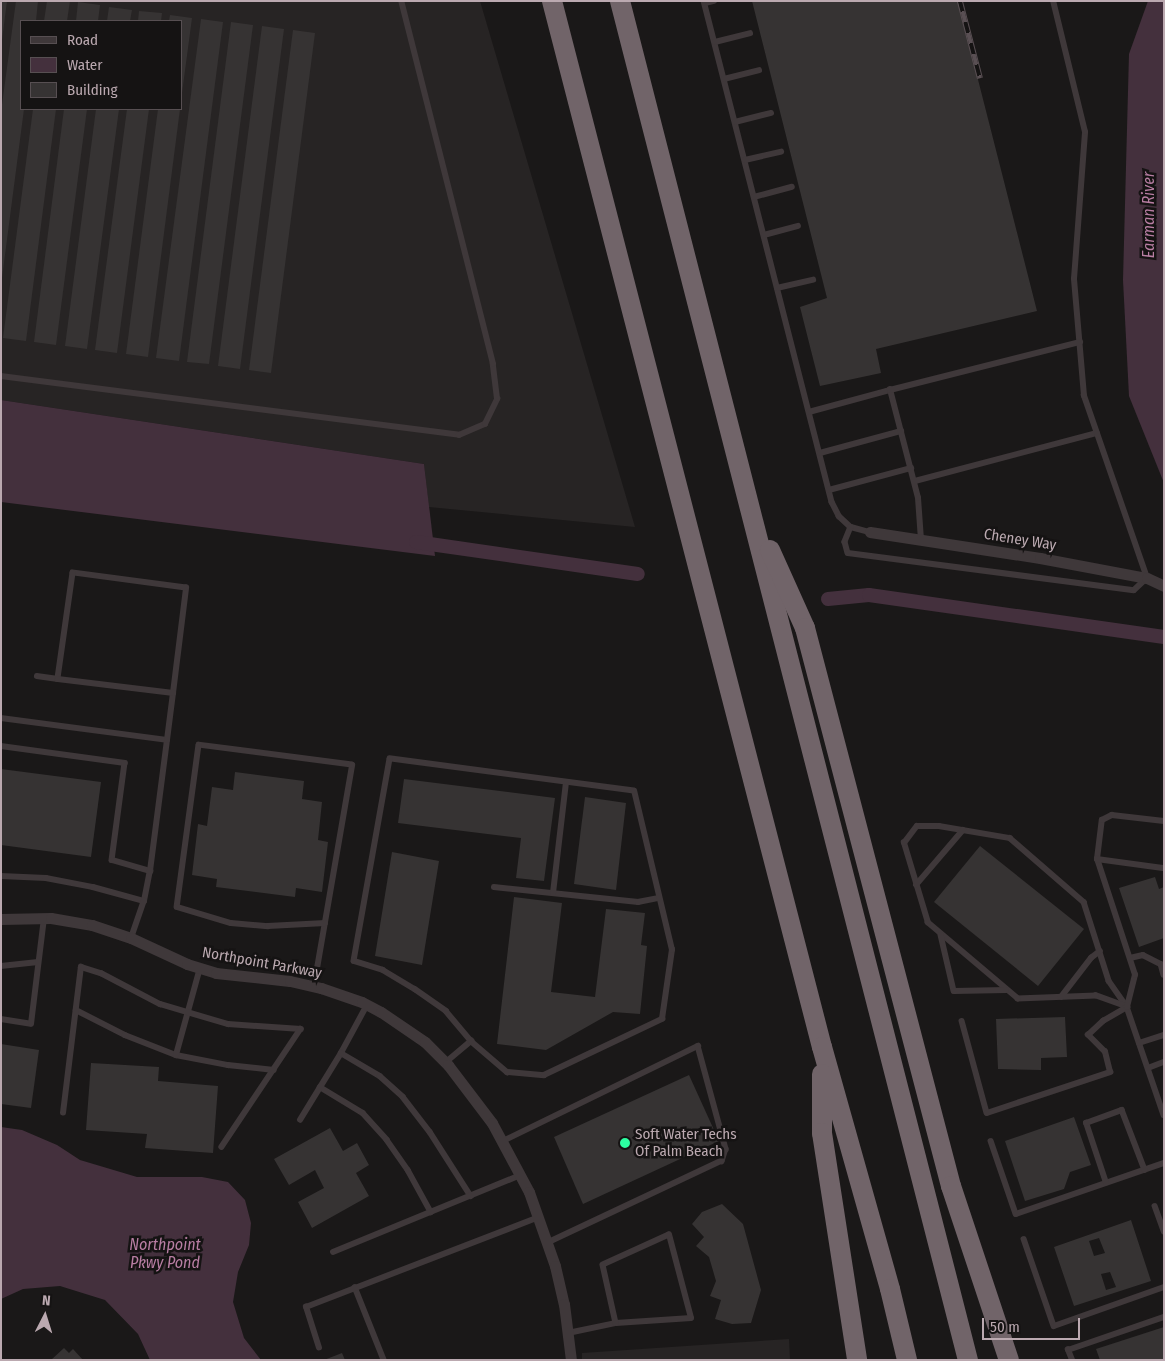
<!DOCTYPE html>
<style>
body{margin:0}
#map{position:relative;width:1165px;height:1361px;overflow:hidden;background:#1a1818;font-family:"Fira Sans Condensed",sans-serif}
div>[style]{position:absolute}
[style*='--x']{left:calc(var(--x)*1px);top:calc(var(--y)*1px);width:calc(var(--w)*1px);rotate:calc(var(--a)*1deg)}
.built>*{inset:0;background:#272424}
.water>*{inset:0;background:#44303d}
.canal>*{height:14px;margin:-7px;padding:0 7px;transform-origin:7px;border-radius:7px;background:#44303d}
.building>*{inset:0;background:#363333}
.service>*{height:5.5px;margin:-2.75px;padding:0 2.75px;transform-origin:2.75px;border-radius:2.75px;background:#3f383a}
.minor>*{height:11px;margin:-5.5px;padding:0 5.5px;transform-origin:5.5px;border-radius:5.5px;background:#3f383a}
.motorway>*{height:20px;margin:-10px;padding:0 10px;transform-origin:10px;border-radius:10px;background:#716469}
.rail>*{height:5.5px;margin-top:-2.75px;transform-origin:0;background:repeating-linear-gradient(90deg,#151313 0 11px,#594f53 0 22px);box-sizing:border-box;border-block:1px solid #594f53}
.dots>*{width:14px;height:14px;translate:-50% -50%;box-sizing:border-box;border:2px solid #151313;border-radius:50%}
span{translate:-50% -50%;white-space:nowrap;text-align:center;line-height:1.15;-webkit-text-stroke:5px #151313;paint-order:stroke}
.street-label{font-size:15px;color:#bba9b0}
.poi-label{font-size:15px;color:#bba9b0}
.left{translate:0 -50%;text-align:left}
.water-label{font-size:16px;color:#b87ea3;font-style:italic}
.frame{position:absolute;inset:0;border:2px solid #bba9b0;pointer-events:none}
.legend{position:absolute;left:20px;top:20px;width:162px;height:90px;box-sizing:border-box;background:#151313;border:1px solid #574f52;margin:0;padding:6px 9px;list-style:none;font-size:15px;color:#bba9b0}
.legend li{display:flex;align-items:center;gap:10px;height:25px}
.legend b{width:25px;border:1px solid #574f52}
.north{position:absolute;left:20px;top:1291px;width:50px;height:50px;-webkit-text-stroke:4px #151313;paint-order:stroke;rotate:5deg;font-size:14px;font-weight:700;line-height:20px;text-align:center;color:#bba9b0}
.north::after{content:'';display:block;margin:auto;width:18px;height:22px;background:#bba9b0;clip-path:polygon(50% 0,100% 100%,50% 72%,0 100%)}
.scale{position:absolute;left:982px;top:1318px;width:98px;height:22px;box-sizing:border-box;border:2px solid #bba9b0;border-top:0;padding-left:6px;font-size:15px;line-height:18px;white-space:nowrap;color:#bba9b0;-webkit-text-stroke:4px #151313;paint-order:stroke}
</style>
<div id="map">
<div class="built">
<div style="clip-path:polygon(evenodd,1px 1px,480px 1px,635px 527px,429px 507px,424px 464px,1px 400px,1px 1px,21px 21px,181px 21px,181px 109px,21px 109px,21px 21px)"></div>
<div style="clip-path:polygon(789px 1339px,790px 1360px,582px 1360px,582px 1353px)"></div>
</div>
<div class="water">
<div style="clip-path:polygon(1148px 1px,1164px 1px,1164px 483px,1129px 396px,1123px 280px,1129px 54px)"></div>
<div style="clip-path:polygon(1px 400px,424px 464px,435px 556px,1px 502px)"></div>
<div style="clip-path:polygon(1px 1127px,22px 1130px,57px 1145px,80px 1160px,137px 1177px,202px 1177px,228px 1182px,245px 1200px,251px 1223px,249px 1245px,238px 1272px,233px 1302px,244px 1338px,261px 1360px,150px 1360px,138px 1334px,105px 1300px,60px 1286px,23px 1289px,1px 1299px)"></div>
</div>
<div class="canal">
<div style="--x:416;--y:542;--w:224;--a:8.2"></div>
<div style="--x:828;--y:599;--w:41;--a:-5.6"></div>
<div style="--x:869;--y:595;--w:298;--a:8.1"></div>
</div>
<div class="building">
<div style="clip-path:polygon(1px 1px,7px 1px,2px 40px,1px 40px)"></div>
<div style="clip-path:polygon(16px 1px,38px 1px,36px 21px,21px 21px,21px 109px,24px 109px,2px 278px,1px 112px)"></div>
<div style="clip-path:polygon(47px 1px,70px 1px,67px 21px,44px 21px)"></div>
<div style="clip-path:polygon(752px 1px,958px 1px,1037px 311px,876px 349px,881px 373px,820px 386px,800px 307px,827px 298px)"></div>
<div style="clip-path:polygon(78px 2px,100px 5px,98px 21px,76px 21px)"></div>
<div style="clip-path:polygon(109px 7px,132px 10px,130px 21px,107px 21px)"></div>
<div style="clip-path:polygon(139px 11px,162px 13px,161px 21px,138px 21px)"></div>
<div style="clip-path:polygon(170px 15px,192px 18px,182px 93px,181px 21px,169px 21px)"></div>
<div style="clip-path:polygon(201px 19px,223px 22px,179px 361px,156px 358px)"></div>
<div style="clip-path:polygon(231px 22px,253px 25px,209px 364px,187px 362px)"></div>
<div style="clip-path:polygon(262px 26px,284px 29px,240px 369px,218px 366px)"></div>
<div style="clip-path:polygon(293px 30px,315px 33px,271px 373px,249px 370px)"></div>
<div style="clip-path:polygon(33px 109px,56px 109px,26px 341px,3px 338px)"></div>
<div style="clip-path:polygon(64px 109px,87px 109px,56px 345px,34px 342px)"></div>
<div style="clip-path:polygon(96px 109px,119px 109px,87px 349px,65px 346px)"></div>
<div style="clip-path:polygon(127px 109px,149px 109px,117px 353px,95px 350px)"></div>
<div style="clip-path:polygon(158px 109px,180px 109px,148px 357px,126px 354px)"></div>
<div style="clip-path:polygon(1px 769px,101px 782px,91px 857px,1px 845px)"></div>
<div style="clip-path:polygon(235px 772px,304px 781px,302px 799px,322px 802px,318px 840px,328px 842px,322px 892px,296px 888px,295px 897px,216px 887px,217px 879px,192px 875px,198px 824px,207px 826px,212px 787px,233px 790px)"></div>
<div style="clip-path:polygon(404px 779px,555px 798px,544px 881px,516px 878px,521px 838px,398px 823px)"></div>
<div style="clip-path:polygon(585px 797px,626px 803px,616px 890px,574px 884px)"></div>
<div style="clip-path:polygon(980px 846px,1084px 929px,1038px 986px,934px 902px)"></div>
<div style="clip-path:polygon(392px 852px,439px 861px,422px 965px,375px 956px)"></div>
<div style="clip-path:polygon(1155px 877px,1159px 889px,1164px 887px,1164px 938px,1139px 947px,1119px 888px)"></div>
<div style="clip-path:polygon(514px 897px,562px 903px,551px 992px,595px 997px,606px 909px,645px 913px,641px 945px,647px 946px,640px 1014px,613px 1012px,546px 1050px,497px 1044px)"></div>
<div style="clip-path:polygon(1065px 1017px,1067px 1057px,1041px 1058px,1041px 1070px,998px 1069px,996px 1019px)"></div>
<div style="clip-path:polygon(1px 1044px,39px 1050px,31px 1108px,1px 1104px)"></div>
<div style="clip-path:polygon(91px 1063px,159px 1067px,158px 1081px,218px 1086px,213px 1153px,145px 1148px,147px 1134px,86px 1130px)"></div>
<div style="clip-path:polygon(689px 1075px,719px 1141px,583px 1204px,554px 1137px)"></div>
<div style="clip-path:polygon(1074px 1117px,1091px 1165px,1070px 1172px,1064px 1189px,1025px 1201px,1005px 1141px)"></div>
<div style="clip-path:polygon(330px 1128px,343px 1151px,357px 1143px,369px 1165px,356px 1173px,369px 1196px,312px 1228px,298px 1202px,324px 1188px,315px 1170px,289px 1185px,274px 1159px)"></div>
<div style="clip-path:polygon(722px 1204px,743px 1224px,761px 1290px,751px 1323px,732px 1324px,715px 1319px,721px 1300px,710px 1296px,716px 1281px,709px 1257px,696px 1246px,704px 1237px,692px 1224px,702px 1212px)"></div>
<div style="clip-path:polygon(evenodd,1131px 1220px,1151px 1281px,1074px 1306px,1054px 1247px,1131px 1220px,1099px 1238px,1105px 1253px,1094px 1256px,1089px 1241px,1099px 1238px,1131px 1220px,1110px 1272px,1116px 1287px,1106px 1290px,1101px 1274px,1110px 1272px)"></div>
<div style="clip-path:polygon(1164px 1327px,1164px 1360px,1100px 1360px,1096px 1349px)"></div>
<div style="clip-path:polygon(64px 1348px,69px 1353px,73px 1349px,83px 1360px,51px 1360px)"></div>
<div style="clip-path:polygon(342px 1353px,345px 1360px,324px 1360px)"></div>
</div>
<div class="service">
<div style="--x:704;--y:1;--w:517;--a:75.67"></div>
<div style="--x:832;--y:502;--w:16;--a:63"></div>
<div style="--x:839;--y:516;--w:16;--a:43"></div>
<div style="--x:851;--y:527;--w:20;--a:15"></div>
<div style="--x:705;--y:3;--w:9;--a:-13"></div>
<div style="--x:715;--y:42;--w:36;--a:-14"></div>
<div style="--x:724;--y:79;--w:36;--a:-14"></div>
<div style="--x:735;--y:122;--w:37;--a:-14"></div>
<div style="--x:745;--y:160;--w:37;--a:-13"></div>
<div style="--x:754;--y:197;--w:39;--a:-15"></div>
<div style="--x:764;--y:235;--w:35;--a:-15"></div>
<div style="--x:777;--y:288;--w:37;--a:-13"></div>
<div style="--x:1;--y:376;--w:462;--a:7.3"></div>
<div style="--x:459;--y:435;--w:28;--a:-23"></div>
<div style="--x:485;--y:424;--w:28;--a:-64"></div>
<div style="--x:497;--y:399;--w:35;--a:-97"></div>
<div style="--x:493;--y:364;--w:374;--a:-104.2"></div>
<div style="--x:809;--y:412;--w:84;--a:-15.2"></div>
<div style="--x:820;--y:453;--w:84;--a:-15.2"></div>
<div style="--x:915;--y:481;--w:188;--a:-14.8"></div>
<div style="--x:829;--y:490;--w:85;--a:-15"></div>
<div style="--x:851;--y:527;--w:16;--a:112"></div>
<div style="--x:845;--y:542;--w:11;--a:75"></div>
<div style="--x:848;--y:553;--w:288;--a:7.4"></div>
<div style="--x:1134;--y:590;--w:18;--a:-43"></div>
<div style="--x:1147;--y:578;--w:193;--a:-109.1"></div>
<div style="--x:1084;--y:396;--w:117;--a:-94.9"></div>
<div style="--x:1074;--y:279;--w:147;--a:-85.7"></div>
<div style="--x:1085;--y:132;--w:135;--a:-103.7"></div>
<div style="--x:921;--y:540;--w:42;--a:-94.1"></div>
<div style="--x:918;--y:498;--w:112;--a:-104.5"></div>
<div style="--x:890;--y:390;--w:196;--a:-14.2"></div>
<div style="--x:37;--y:676;--w:21;--a:8"></div>
<div style="--x:1;--y:718;--w:167;--a:7.5"></div>
<div style="--x:1;--y:746;--w:125;--a:7.8"></div>
<div style="--x:125;--y:763;--w:98;--a:97.6"></div>
<div style="--x:112;--y:860;--w:40;--a:16"></div>
<div style="--x:150;--y:871;--w:132;--a:-82.6"></div>
<div style="--x:167;--y:740;--w:47;--a:-82.7"></div>
<div style="--x:173;--y:693;--w:106;--a:-82.9"></div>
<div style="--x:186;--y:588;--w:114;--a:-172.4"></div>
<div style="--x:73;--y:573;--w:107;--a:98.1"></div>
<div style="--x:58;--y:679;--w:116;--a:6.9"></div>
<div style="--x:917;--y:826;--w:22;--a:0"></div>
<div style="--x:939;--y:826;--w:72;--a:9.6"></div>
<div style="--x:1010;--y:838;--w:98;--a:40.9"></div>
<div style="--x:1084;--y:902;--w:83;--a:72.4"></div>
<div style="--x:1109;--y:981;--w:32;--a:55"></div>
<div style="--x:1127;--y:1007;--w:33;--a:-160"></div>
<div style="--x:1096;--y:996;--w:78;--a:177.8"></div>
<div style="--x:1018;--y:999;--w:118;--a:-139.8"></div>
<div style="--x:928;--y:923;--w:84;--a:-106.7"></div>
<div style="--x:904;--y:843;--w:21;--a:-53"></div>
<div style="--x:1097;--y:859;--w:39;--a:-83"></div>
<div style="--x:1102;--y:820;--w:11;--a:-27"></div>
<div style="--x:1112;--y:815;--w:52;--a:6.6"></div>
<div style="--x:1;--y:876;--w:45;--a:2.5"></div>
<div style="--x:46;--y:878;--w:48;--a:10.8"></div>
<div style="--x:93;--y:887;--w:53;--a:15.4"></div>
<div style="--x:144;--y:901;--w:31;--a:-79"></div>
<div style="--x:916;--y:885;--w:72;--a:-49.5"></div>
<div style="--x:494;--y:887;--w:145;--a:5.9"></div>
<div style="--x:638;--y:902;--w:21;--a:-11"></div>
<div style="--x:553;--y:893;--w:111;--a:-83.3"></div>
<div style="--x:941;--y:935;--w:57;--a:76.9"></div>
<div style="--x:954;--y:991;--w:52;--a:-1.1"></div>
<div style="--x:131;--y:938;--w:39;--a:-71"></div>
<div style="--x:1130;--y:958;--w:13;--a:-13"></div>
<div style="--x:1143;--y:955;--w:20;--a:27"></div>
<div style="--x:1161;--y:964;--w:11;--a:75"></div>
<div style="--x:1;--y:966;--w:37;--a:-6"></div>
<div style="--x:314;--y:986;--w:224;--a:-80.2"></div>
<div style="--x:352;--y:765;--w:154;--a:-172.6"></div>
<div style="--x:199;--y:745;--w:163;--a:97.7"></div>
<div style="--x:177;--y:907;--w:56;--a:16.5"></div>
<div style="--x:231;--y:923;--w:37;--a:5"></div>
<div style="--x:268;--y:926;--w:57;--a:-3"></div>
<div style="--x:1061;--y:997;--w:49;--a:-52.4"></div>
<div style="--x:1091;--y:958;--w:11;--a:-38"></div>
<div style="--x:1127;--y:1007;--w:114;--a:71.1"></div>
<div style="--x:76;--y:1010;--w:55;--a:27"></div>
<div style="--x:125;--y:1035;--w:55;--a:21.4"></div>
<div style="--x:176;--y:1055;--w:53;--a:10.9"></div>
<div style="--x:228;--y:1065;--w:46;--a:6.2"></div>
<div style="--x:1;--y:1019;--w:30;--a:9"></div>
<div style="--x:31;--y:1024;--w:107;--a:-83"></div>
<div style="--x:962;--y:1021;--w:95;--a:74.8"></div>
<div style="--x:987;--y:1113;--w:130;--a:-18.4"></div>
<div style="--x:1110;--y:1072;--w:21;--a:-104"></div>
<div style="--x:1105;--y:1052;--w:24;--a:-135"></div>
<div style="--x:1088;--y:1035;--w:21;--a:-43"></div>
<div style="--x:1103;--y:1021;--w:28;--a:-30"></div>
<div style="--x:1127;--y:1007;--w:33;--a:-76"></div>
<div style="--x:1135;--y:975;--w:122;--a:-108.1"></div>
<div style="--x:1097;--y:859;--w:68;--a:7.7"></div>
<div style="--x:1139;--y:1043;--w:26;--a:-18"></div>
<div style="--x:341;--y:1053;--w:55;--a:-61.6"></div>
<div style="--x:176;--y:1055;--w:90;--a:-74.6"></div>
<div style="--x:446;--y:1062;--w:33;--a:-40"></div>
<div style="--x:471;--y:1041;--w:48;--a:40.7"></div>
<div style="--x:507;--y:1072;--w:37;--a:5"></div>
<div style="--x:544;--y:1075;--w:131;--a:-25.4"></div>
<div style="--x:662;--y:1019;--w:70;--a:-81.8"></div>
<div style="--x:672;--y:950;--w:163;--a:-103.4"></div>
<div style="--x:634;--y:791;--w:246;--a:-172.5"></div>
<div style="--x:390;--y:759;--w:205;--a:100.1"></div>
<div style="--x:354;--y:961;--w:30;--a:17"></div>
<div style="--x:383;--y:970;--w:37;--a:31"></div>
<div style="--x:415;--y:989;--w:38;--a:35"></div>
<div style="--x:446;--y:1011;--w:39;--a:50"></div>
<div style="--x:1148;--y:1068;--w:17;--a:-21"></div>
<div style="--x:320;--y:1087;--w:50;--a:31.2"></div>
<div style="--x:363;--y:1113;--w:36;--a:48"></div>
<div style="--x:387;--y:1140;--w:37;--a:55"></div>
<div style="--x:408;--y:1170;--w:48;--a:61.3"></div>
<div style="--x:63;--y:1113;--w:147;--a:-83"></div>
<div style="--x:81;--y:967;--w:21;--a:17"></div>
<div style="--x:101;--y:973;--w:67;--a:27.7"></div>
<div style="--x:160;--y:1004;--w:71;--a:16.4"></div>
<div style="--x:228;--y:1024;--w:73;--a:3.9"></div>
<div style="--x:301;--y:1029;--w:142;--a:123.8"></div>
<div style="--x:300;--y:1120;--w:79;--a:-58.5"></div>
<div style="--x:341;--y:1053;--w:45;--a:30.5"></div>
<div style="--x:380;--y:1076;--w:31;--a:42"></div>
<div style="--x:403;--y:1097;--w:44;--a:52.4"></div>
<div style="--x:430;--y:1132;--w:76;--a:57.4"></div>
<div style="--x:503;--y:1141;--w:217;--a:-26"></div>
<div style="--x:698;--y:1046;--w:107;--a:74.8"></div>
<div style="--x:726;--y:1149;--w:13;--a:108"></div>
<div style="--x:722;--y:1161;--w:192;--a:154.8"></div>
<div style="--x:991;--y:1141;--w:77;--a:71.1"></div>
<div style="--x:1016;--y:1214;--w:157;--a:-19"></div>
<div style="--x:1106;--y:1183;--w:63;--a:-108.4"></div>
<div style="--x:1086;--y:1123;--w:38;--a:-20"></div>
<div style="--x:1122;--y:1110;--w:64;--a:69"></div>
<div style="--x:1155;--y:1206;--w:27;--a:70"></div>
<div style="--x:1024;--y:1239;--w:92;--a:71"></div>
<div style="--x:1054;--y:1326;--w:117;--a:-19.5"></div>
<div style="--x:333;--y:1252;--w:203;--a:-22.3"></div>
<div style="--x:355;--y:1287;--w:79;--a:68.3"></div>
<div style="--x:568;--y:1333;--w:49;--a:-11.8"></div>
<div style="--x:616;--y:1323;--w:75;--a:-3.8"></div>
<div style="--x:691;--y:1318;--w:86;--a:-104.8"></div>
<div style="--x:669;--y:1235;--w:72;--a:155.6"></div>
<div style="--x:603;--y:1265;--w:59;--a:77.4"></div>
<div style="--x:319;--y:1348;--w:43;--a:-107.6"></div>
<div style="--x:306;--y:1307;--w:250;--a:-21.1"></div>
<div style="--x:1072;--y:1360;--w:11;--a:-112"></div>
<div style="--x:1068;--y:1350;--w:102;--a:-19"></div>
</div>
<div class="minor">
<div style="--x:870;--y:532;--w:172;--a:8.7"></div>
<div style="--x:1040;--y:558;--w:109;--a:10.6"></div>
<div style="--x:1147;--y:578;--w:19;--a:25"></div>
<div style="--x:1;--y:919;--w:50;--a:-1.1"></div>
<div style="--x:51;--y:918;--w:42;--a:9.7"></div>
<div style="--x:92;--y:925;--w:41;--a:18.4"></div>
<div style="--x:131;--y:938;--w:62;--a:24.9"></div>
<div style="--x:187;--y:964;--w:30;--a:17"></div>
<div style="--x:216;--y:973;--w:74;--a:6.2"></div>
<div style="--x:290;--y:981;--w:32;--a:13"></div>
<div style="--x:321;--y:988;--w:43;--a:18.9"></div>
<div style="--x:362;--y:1002;--w:21;--a:28"></div>
<div style="--x:381;--y:1012;--w:53;--a:34.3"></div>
<div style="--x:425;--y:1042;--w:33;--a:45"></div>
<div style="--x:448;--y:1065;--w:73;--a:52.8"></div>
<div style="--x:492;--y:1123;--w:78;--a:61.8"></div>
<div style="--x:529;--y:1192;--w:78;--a:70.6"></div>
<div style="--x:555;--y:1266;--w:39;--a:77"></div>
<div style="--x:564;--y:1304;--w:56;--a:82.9"></div>
</div>
<div class="motorway">
<div style="--x:552;--y:1;--w:1080;--a:75.53"></div>
<div style="--x:822;--y:1047;--w:251;--a:74.3"></div>
<div style="--x:890;--y:1289;--w:73;--a:76.5"></div>
<div style="--x:620;--y:1;--w:1403;--a:75.64"></div>
<div style="--x:770;--y:550;--w:85;--a:65.8"></div>
<div style="--x:805;--y:628;--w:577;--a:75.34"></div>
<div style="--x:951;--y:1186;--w:183;--a:71.6"></div>
<div style="--x:822;--y:1074;--w:59;--a:90"></div>
<div style="--x:822;--y:1133;--w:230;--a:81.2"></div>
</div>
<div class="rail">
<div style="--x:960;--y:1;--w:80;--a:75.4"></div>
</div>
<div class="dots">
<div style="left:625px;top:1143px;background:#2cfea1"></div>
</div>
<div class="street-label">
<span style="left:1020px;top:540px;rotate:9deg">Cheney Way</span>
<span style="left:262px;top:963px;rotate:10deg">Northpoint Parkway</span>
</div>
<div class="poi-label">
<span class="left" style="left:635px;top:1143px">Soft Water Techs<br>Of Palm Beach</span>
</div>
<div class="water-label">
<span style="left:1149px;top:215px;rotate:-90deg">Earman River</span>
<span style="left:165px;top:1254px">Northpoint<br>Pkwy Pond</span>
</div>
<div class="frame"></div>
<ul class="legend">
<li><b style="height:6px;background:#3f383a"></b>Road</li>
<li><b style="height:14px;background:#44303d"></b>Water</li>
<li><b style="height:14px;background:#363333"></b>Building</li>
</ul>
<div class="north">N</div>
<div class="scale">50 m</div>
</div>
